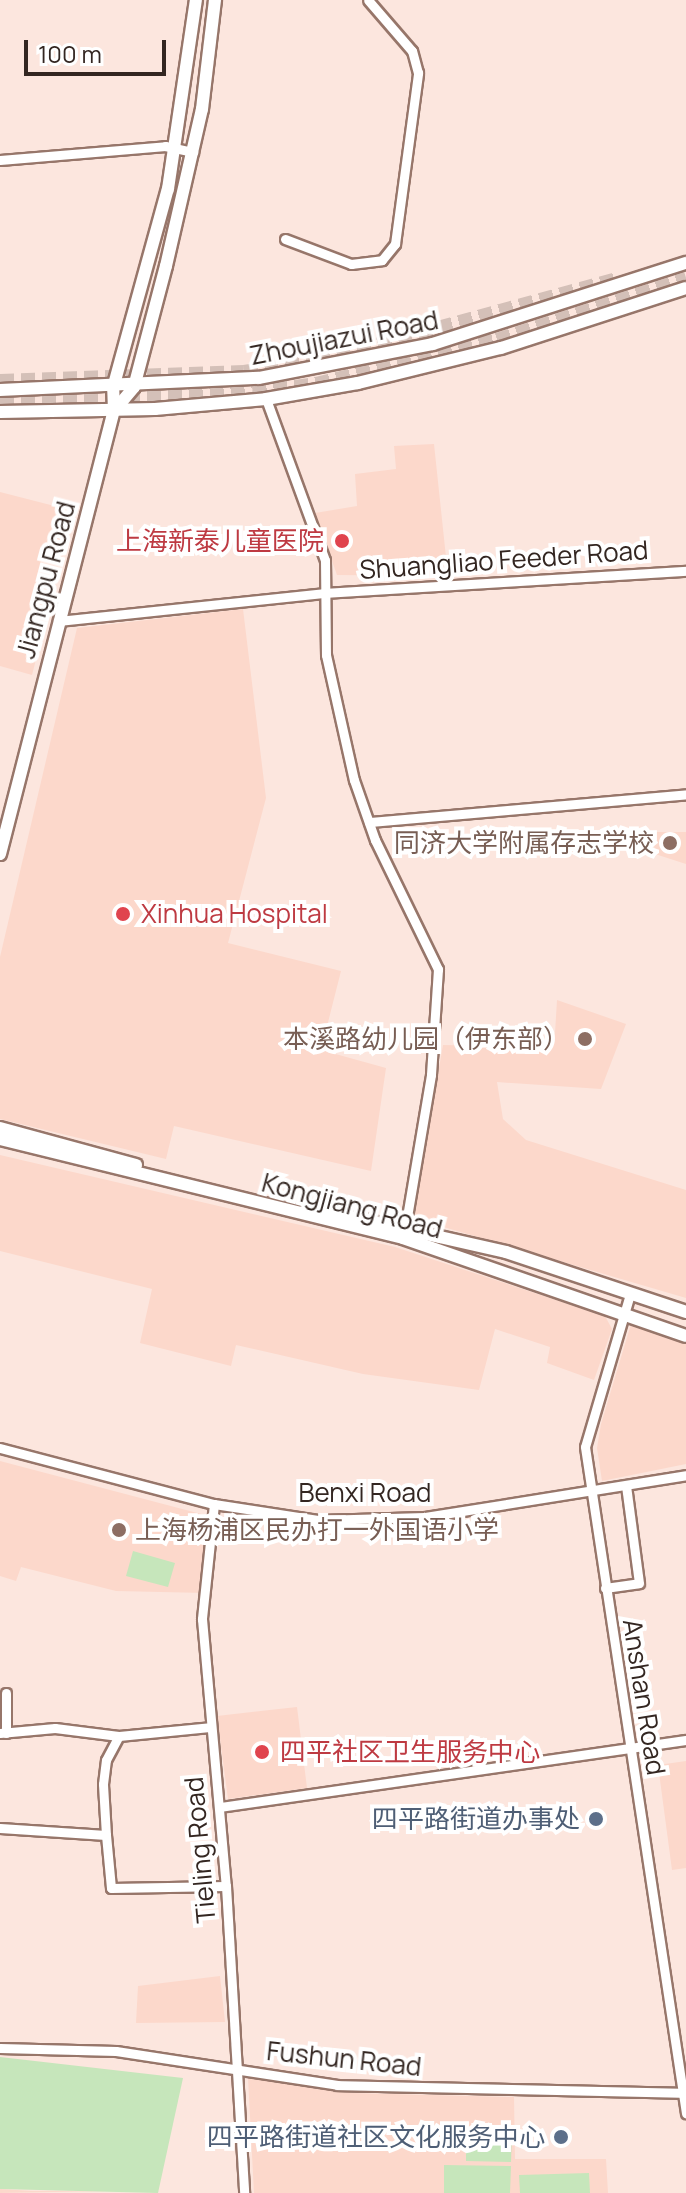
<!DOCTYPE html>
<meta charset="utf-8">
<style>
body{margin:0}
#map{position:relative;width:686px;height:2193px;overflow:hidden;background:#fce6de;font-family:Manrope,"Noto Sans SC",sans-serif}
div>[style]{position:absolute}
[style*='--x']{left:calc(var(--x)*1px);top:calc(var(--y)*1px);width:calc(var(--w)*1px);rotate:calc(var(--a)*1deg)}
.built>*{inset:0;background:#fcd8cb}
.green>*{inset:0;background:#c6e6bb}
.highway-tunnel>*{height:14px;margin-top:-7px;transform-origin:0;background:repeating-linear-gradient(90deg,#d4c0b8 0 14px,transparent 0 21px)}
.roads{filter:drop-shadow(2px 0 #97766a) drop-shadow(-2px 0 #97766a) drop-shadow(0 2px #97766a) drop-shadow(0 -2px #97766a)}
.minor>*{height:9px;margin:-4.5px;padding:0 4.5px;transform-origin:4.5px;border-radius:4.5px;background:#fff}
.major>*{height:12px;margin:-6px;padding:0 6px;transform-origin:6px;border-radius:6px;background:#fff}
.dots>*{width:22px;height:22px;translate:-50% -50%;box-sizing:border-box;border:4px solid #fff;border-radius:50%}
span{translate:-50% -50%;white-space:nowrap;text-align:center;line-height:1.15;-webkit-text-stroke:8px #fff;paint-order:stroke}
.street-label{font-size:26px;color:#332621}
.health-label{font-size:26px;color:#be3a42}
.right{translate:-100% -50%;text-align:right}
.left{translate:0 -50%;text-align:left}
.education-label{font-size:26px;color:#785e54}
.service-label{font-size:26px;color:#4e5e75}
.scale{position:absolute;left:24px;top:40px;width:142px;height:36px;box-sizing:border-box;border:4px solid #332621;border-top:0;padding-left:10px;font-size:24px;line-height:28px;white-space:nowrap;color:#332621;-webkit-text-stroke:6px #fff;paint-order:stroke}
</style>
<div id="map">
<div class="built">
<div style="clip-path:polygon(434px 444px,448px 576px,337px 575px,315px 513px,357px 506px,355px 474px,396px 469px,394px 446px)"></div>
<div style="clip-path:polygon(0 492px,74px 511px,32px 675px,0 666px)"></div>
<div style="clip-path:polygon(243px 609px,266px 798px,228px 943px,341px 971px,321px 1050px,386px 1068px,371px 1171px,174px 1126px,166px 1159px,0 1119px,0 957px,77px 628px)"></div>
<div style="clip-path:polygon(653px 832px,686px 832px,686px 864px,655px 854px)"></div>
<div style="clip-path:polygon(557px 1000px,626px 1024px,601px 1089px,497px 1082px,503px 1119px,526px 1140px,686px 1190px,686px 1298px,413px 1218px,443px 1045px,540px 1047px,555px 1033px)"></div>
<div style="clip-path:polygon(0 1155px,395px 1247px,605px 1316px,612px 1329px,594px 1380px,547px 1363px,550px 1347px,495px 1329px,479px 1390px,363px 1374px,236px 1345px,231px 1366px,140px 1343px,152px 1289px,0 1251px)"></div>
<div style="clip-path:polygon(631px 1324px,686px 1342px,686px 1464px,602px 1481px,597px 1448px,601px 1424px)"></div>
<div style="clip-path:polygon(0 1461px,205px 1515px,206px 1593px,116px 1591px,21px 1567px,16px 1581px,0 1576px)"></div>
<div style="clip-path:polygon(297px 1707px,307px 1788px,228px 1799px,217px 1716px)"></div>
<div style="clip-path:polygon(686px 1761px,686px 1868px,672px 1870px,658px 1765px)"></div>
<div style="clip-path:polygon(220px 1976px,225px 2022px,136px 2023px,138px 1986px)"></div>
<div style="clip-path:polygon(248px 2078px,352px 2093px,514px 2097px,515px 2159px,606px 2159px,608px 2193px,254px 2193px)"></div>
<div style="clip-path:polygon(0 2189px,32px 2191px,108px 2191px,0 2193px)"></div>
</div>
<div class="green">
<div style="clip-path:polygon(133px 1551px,175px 1563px,168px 1587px,126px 1576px)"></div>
<div style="clip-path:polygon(0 2057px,183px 2078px,158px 2193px,0 2189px)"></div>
<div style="clip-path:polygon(466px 2131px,512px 2132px,511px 2162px,466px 2161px)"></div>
<div style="clip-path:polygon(444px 2165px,511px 2166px,510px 2193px,444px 2193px)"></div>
<div style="clip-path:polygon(589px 2173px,590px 2193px,520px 2193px,519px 2175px)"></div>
</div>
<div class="highway-tunnel">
<div style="--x:0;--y:381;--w:244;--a:-2.1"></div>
<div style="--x:244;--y:372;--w:74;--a:-8.6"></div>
<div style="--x:317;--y:361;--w:311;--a:-15.3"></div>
<div style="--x:0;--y:405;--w:253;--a:-2.7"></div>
<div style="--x:253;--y:393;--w:64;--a:-8.1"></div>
<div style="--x:316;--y:384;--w:186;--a:-13.7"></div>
<div style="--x:497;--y:340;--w:199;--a:-17.9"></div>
</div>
<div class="roads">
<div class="minor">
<div style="--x:0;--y:160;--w:166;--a:-4.8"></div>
<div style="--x:165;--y:146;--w:29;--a:12"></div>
<div style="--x:285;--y:239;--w:71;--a:20.7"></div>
<div style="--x:351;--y:264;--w:31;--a:-7"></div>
<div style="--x:382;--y:260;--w:21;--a:-51"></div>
<div style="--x:395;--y:244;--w:173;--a:-82.3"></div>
<div style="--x:418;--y:73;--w:23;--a:-105"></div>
<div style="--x:412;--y:51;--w:67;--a:-130.8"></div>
<div style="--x:266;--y:399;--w:171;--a:69.9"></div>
<div style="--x:325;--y:560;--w:95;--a:89.4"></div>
<div style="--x:326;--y:655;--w:128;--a:77.4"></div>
<div style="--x:354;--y:780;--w:64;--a:70.7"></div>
<div style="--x:375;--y:840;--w:144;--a:64"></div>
<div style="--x:438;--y:969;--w:106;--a:93.8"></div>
<div style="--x:431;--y:1075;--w:162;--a:99.6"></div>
<div style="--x:58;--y:621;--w:267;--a:-6"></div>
<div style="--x:324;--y:593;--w:363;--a:-3.5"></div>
<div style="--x:369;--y:822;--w:318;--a:-5"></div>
<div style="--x:630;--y:1294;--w:159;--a:106.4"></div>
<div style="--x:585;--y:1447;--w:674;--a:81.38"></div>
<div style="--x:0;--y:1448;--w:221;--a:14.7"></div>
<div style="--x:214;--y:1504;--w:105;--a:8.7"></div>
<div style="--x:318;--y:1520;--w:107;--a:-1.6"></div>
<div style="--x:425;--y:1517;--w:264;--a:-9.1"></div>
<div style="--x:214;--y:1504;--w:116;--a:96"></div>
<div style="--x:202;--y:1619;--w:268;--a:84.9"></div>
<div style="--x:226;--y:1886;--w:308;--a:86.6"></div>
<div style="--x:605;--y:1588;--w:34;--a:-8"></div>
<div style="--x:639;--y:1583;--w:98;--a:-97.6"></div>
<div style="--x:0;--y:1733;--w:55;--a:-5.2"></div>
<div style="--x:55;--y:1728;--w:64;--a:7.1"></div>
<div style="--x:119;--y:1736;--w:91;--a:-5.6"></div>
<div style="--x:6;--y:1733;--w:40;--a:-90"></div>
<div style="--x:220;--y:1807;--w:471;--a:-8.2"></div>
<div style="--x:0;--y:1828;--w:106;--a:3.8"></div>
<div style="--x:106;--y:1835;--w:53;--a:84.6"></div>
<div style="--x:111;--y:1888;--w:115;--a:-1"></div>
<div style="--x:106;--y:1835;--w:51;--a:-93.4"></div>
<div style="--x:103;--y:1784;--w:24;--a:-83"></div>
<div style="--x:106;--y:1760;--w:27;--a:-62"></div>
<div style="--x:0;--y:2048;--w:116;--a:1.5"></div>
<div style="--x:116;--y:2051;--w:224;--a:8.7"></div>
<div style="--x:337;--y:2085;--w:349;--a:1.3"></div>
</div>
<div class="major">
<div style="--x:0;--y:390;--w:259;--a:-2.7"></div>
<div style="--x:259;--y:378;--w:177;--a:-11.1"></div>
<div style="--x:433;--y:344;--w:266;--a:-17.8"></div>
<div style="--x:114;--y:411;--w:31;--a:-50"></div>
<div style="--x:134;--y:387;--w:125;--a:-75.2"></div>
<div style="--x:166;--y:266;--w:161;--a:-77.1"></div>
<div style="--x:202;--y:109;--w:110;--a:-83.2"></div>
<div style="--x:0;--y:412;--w:155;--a:-1.1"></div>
<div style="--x:155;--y:409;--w:111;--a:-5.1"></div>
<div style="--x:266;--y:399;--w:93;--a:-9.9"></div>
<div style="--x:358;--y:383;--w:147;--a:-13.8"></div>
<div style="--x:501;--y:348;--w:194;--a:-18"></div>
<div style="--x:0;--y:854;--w:457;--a:-75.6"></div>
<div style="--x:114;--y:411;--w:23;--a:-92"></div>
<div style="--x:113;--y:388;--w:206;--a:-74.6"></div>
<div style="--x:168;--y:189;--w:191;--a:-81.6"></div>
<div style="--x:0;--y:1128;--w:141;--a:15.2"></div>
<div style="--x:0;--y:1139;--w:415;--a:13.8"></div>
<div style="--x:403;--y:1238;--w:299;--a:19.1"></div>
<div style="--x:329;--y:1212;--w:181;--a:12.7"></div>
<div style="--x:506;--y:1252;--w:190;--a:18.4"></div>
</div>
</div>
<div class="dots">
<div style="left:342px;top:541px;background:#e0444e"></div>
<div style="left:670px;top:843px;background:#8d6e63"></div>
<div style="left:123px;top:914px;background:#e0444e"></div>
<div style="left:585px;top:1039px;background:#8d6e63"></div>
<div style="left:119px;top:1530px;background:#8d6e63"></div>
<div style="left:262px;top:1752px;background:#e0444e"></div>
<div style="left:596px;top:1819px;background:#5c6f8a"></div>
<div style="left:561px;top:2137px;background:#5c6f8a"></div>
</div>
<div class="street-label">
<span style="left:344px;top:338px;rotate:-11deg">Zhoujiazui Road</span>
<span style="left:504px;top:560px;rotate:-4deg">Shuangliao Feeder Road</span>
<span style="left:46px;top:580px;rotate:-75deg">Jiangpu Road</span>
<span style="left:352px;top:1206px;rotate:15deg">Kongjiang Road</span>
<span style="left:365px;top:1493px">Benxi Road</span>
<span style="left:644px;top:1697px;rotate:81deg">Anshan Road</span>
<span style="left:200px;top:1850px;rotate:-95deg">Tieling Road</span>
<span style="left:344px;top:2059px;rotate:6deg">Fushun Road</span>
</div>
<div class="health-label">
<span class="right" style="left:324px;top:541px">上海新泰儿童医院</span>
<span class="left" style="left:141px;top:914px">Xinhua Hospital</span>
<span class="left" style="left:280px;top:1752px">四平社区卫生服务中心</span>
</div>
<div class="education-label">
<span class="right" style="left:654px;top:843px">同济大学附属存志学校</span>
<span class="right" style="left:569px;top:1039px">本溪路幼儿园（伊东部）</span>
<span class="left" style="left:135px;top:1530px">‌上海杨浦区民办打一外国语小学</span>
</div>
<div class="service-label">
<span class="right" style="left:580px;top:1819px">四平路街道办事处</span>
<span class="right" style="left:545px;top:2137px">四平路街道社区文化服务中心</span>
</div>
<div class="scale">100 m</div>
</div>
